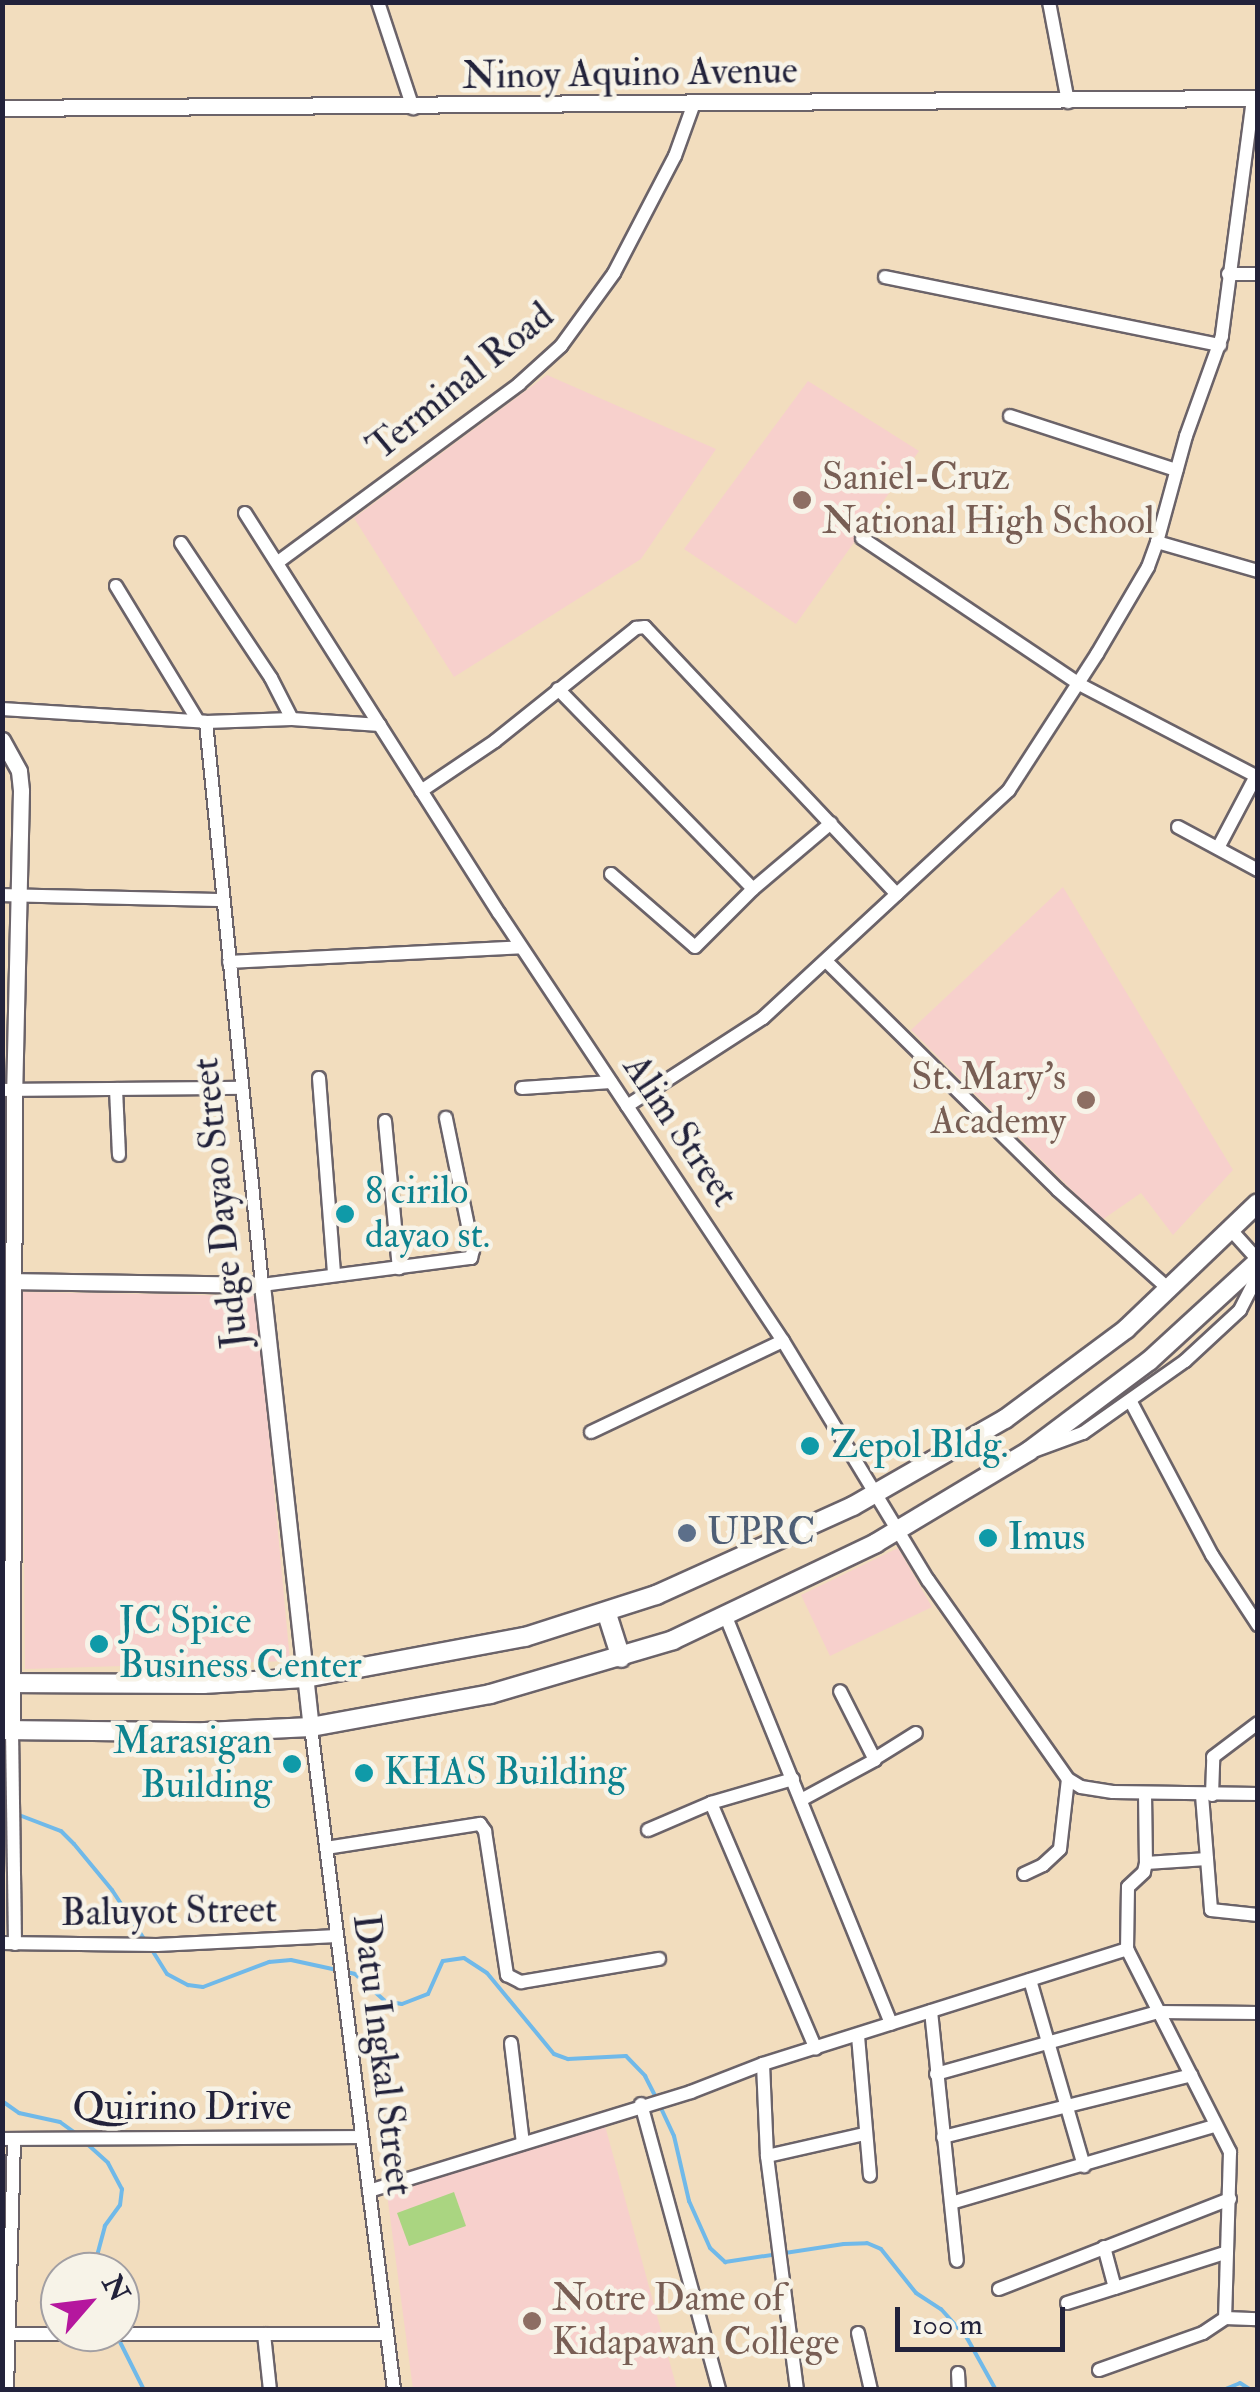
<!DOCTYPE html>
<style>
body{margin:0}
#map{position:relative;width:1260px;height:2392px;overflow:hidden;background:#f2ddbe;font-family:"IM FELL Double Pica",serif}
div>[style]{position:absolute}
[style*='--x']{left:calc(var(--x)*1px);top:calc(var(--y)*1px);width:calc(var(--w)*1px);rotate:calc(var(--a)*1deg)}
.built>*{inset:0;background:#f7d0cc}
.green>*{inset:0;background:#aad581}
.stream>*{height:4px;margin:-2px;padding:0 2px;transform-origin:2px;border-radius:2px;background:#70b9e9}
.roads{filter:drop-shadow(2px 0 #6b6369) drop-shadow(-2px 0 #6b6369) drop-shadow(0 2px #6b6369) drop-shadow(0 -2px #6b6369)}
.minor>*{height:12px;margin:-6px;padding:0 6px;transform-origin:6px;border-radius:6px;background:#fff}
.major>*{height:15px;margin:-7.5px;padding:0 7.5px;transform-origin:7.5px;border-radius:7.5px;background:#fff}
.highway>*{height:18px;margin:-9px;padding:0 9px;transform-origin:9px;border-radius:9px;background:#fff}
.dots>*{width:28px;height:28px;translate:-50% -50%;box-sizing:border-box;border:5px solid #f7f3e8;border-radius:50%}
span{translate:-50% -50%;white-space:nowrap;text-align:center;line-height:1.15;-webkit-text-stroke:9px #f7f3e8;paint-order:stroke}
.street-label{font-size:38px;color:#22223b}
.education-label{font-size:38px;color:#785e54}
.left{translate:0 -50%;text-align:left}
.right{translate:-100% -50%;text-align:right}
.culture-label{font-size:38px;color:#0d838f}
.service-label{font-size:38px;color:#4e5e75}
.frame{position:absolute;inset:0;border:5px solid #22223b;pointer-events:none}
.north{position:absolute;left:40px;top:2252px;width:100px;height:100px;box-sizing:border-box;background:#f7f3e8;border:2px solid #a29fa3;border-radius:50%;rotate:62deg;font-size:28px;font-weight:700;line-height:40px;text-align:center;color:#22223b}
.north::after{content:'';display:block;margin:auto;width:35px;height:45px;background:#b5179e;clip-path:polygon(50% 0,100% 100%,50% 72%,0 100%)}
.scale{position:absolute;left:895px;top:2307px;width:170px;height:45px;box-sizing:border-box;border:5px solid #22223b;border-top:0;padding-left:12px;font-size:30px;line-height:35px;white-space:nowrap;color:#22223b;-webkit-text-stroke:8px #f7f3e8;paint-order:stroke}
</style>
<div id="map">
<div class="built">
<div style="clip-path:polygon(547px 375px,716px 449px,641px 559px,454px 677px,354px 518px)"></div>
<div style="clip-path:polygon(808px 381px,919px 451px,796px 624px,684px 549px)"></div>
<div style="clip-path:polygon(1063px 887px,1233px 1170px,1173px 1235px,1141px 1193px,1102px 1220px,911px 1030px)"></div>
<div style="clip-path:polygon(22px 1292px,256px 1296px,290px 1661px,25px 1669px)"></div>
<div style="clip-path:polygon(898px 1548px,932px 1607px,830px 1656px,801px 1595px)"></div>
<div style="clip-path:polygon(604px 2122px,677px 2389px,413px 2389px,387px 2194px)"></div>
</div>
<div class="green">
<div style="clip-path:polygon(454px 2192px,466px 2226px,409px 2246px,397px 2213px)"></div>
</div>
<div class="stream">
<div style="--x:19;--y:1815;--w:45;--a:20.9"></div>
<div style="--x:61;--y:1831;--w:18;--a:45"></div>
<div style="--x:74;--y:1844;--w:60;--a:50.4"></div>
<div style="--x:112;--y:1890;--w:62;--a:56.8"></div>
<div style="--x:152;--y:1950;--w:28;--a:58"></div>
<div style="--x:167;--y:1974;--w:24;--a:28"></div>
<div style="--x:188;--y:1985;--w:15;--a:8"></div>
<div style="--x:203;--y:1987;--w:71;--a:-20.7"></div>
<div style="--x:269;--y:1962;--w:22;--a:-5"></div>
<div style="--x:291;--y:1960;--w:66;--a:12.3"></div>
<div style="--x:355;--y:1974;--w:40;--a:42"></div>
<div style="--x:385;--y:2001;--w:17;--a:10"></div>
<div style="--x:402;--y:2004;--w:28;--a:-21"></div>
<div style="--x:428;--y:1994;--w:36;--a:-66"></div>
<div style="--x:443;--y:1961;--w:21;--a:-8"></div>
<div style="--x:464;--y:1958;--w:27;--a:33"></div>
<div style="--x:487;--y:1973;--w:105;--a:50.4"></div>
<div style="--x:554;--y:2054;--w:15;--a:20"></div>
<div style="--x:568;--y:2059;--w:58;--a:-3"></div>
<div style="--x:626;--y:2056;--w:28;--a:46"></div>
<div style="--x:645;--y:2076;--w:25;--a:63"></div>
<div style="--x:2;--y:2101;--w:21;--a:35"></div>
<div style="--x:19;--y:2113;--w:42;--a:12.4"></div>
<div style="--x:60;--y:2122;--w:22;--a:36"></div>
<div style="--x:660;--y:2106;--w:33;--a:65"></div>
<div style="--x:674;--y:2136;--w:67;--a:77"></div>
<div style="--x:689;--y:2201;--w:51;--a:65.9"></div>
<div style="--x:710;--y:2248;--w:21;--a:43"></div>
<div style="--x:725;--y:2262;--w:120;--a:-8.6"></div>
<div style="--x:844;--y:2244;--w:23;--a:-2"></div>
<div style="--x:867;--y:2243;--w:15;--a:23"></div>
<div style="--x:881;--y:2249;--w:56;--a:51.5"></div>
<div style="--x:916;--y:2293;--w:30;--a:33"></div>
<div style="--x:941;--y:2309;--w:39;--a:48"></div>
<div style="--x:967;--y:2338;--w:60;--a:60.9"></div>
<div style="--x:85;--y:2142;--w:31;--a:42"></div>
<div style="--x:108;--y:2163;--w:30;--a:62"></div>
<div style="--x:122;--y:2189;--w:16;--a:97"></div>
<div style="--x:120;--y:2205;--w:26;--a:126"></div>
<div style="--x:105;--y:2226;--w:28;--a:105"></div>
<div style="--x:98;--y:2253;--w:19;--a:87"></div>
<div style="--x:117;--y:2336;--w:60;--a:63.4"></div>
<div style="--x:1223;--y:2390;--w:18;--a:-22"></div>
<div style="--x:1240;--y:2383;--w:13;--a:32"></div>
</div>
<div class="roads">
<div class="minor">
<div style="--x:378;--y:2;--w:112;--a:71.7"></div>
<div style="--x:1049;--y:2;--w:102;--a:79.2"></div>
<div style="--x:1253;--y:99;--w:239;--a:97.5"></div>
<div style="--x:1222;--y:336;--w:106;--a:109.8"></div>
<div style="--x:1186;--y:436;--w:110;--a:105.3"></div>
<div style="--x:1157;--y:542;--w:105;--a:16"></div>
<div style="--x:1228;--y:274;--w:30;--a:0"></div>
<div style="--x:885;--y:277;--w:342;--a:11.5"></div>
<div style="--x:1010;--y:416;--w:175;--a:18"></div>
<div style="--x:245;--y:513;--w:474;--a:57.6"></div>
<div style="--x:499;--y:913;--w:514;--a:56.43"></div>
<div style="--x:783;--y:1341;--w:280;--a:58.8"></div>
<div style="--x:928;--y:1580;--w:243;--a:54.9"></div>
<div style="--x:1068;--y:1779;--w:15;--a:32"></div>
<div style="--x:1081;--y:1787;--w:32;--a:9"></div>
<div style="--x:1113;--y:1792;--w:145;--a:0.8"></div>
<div style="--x:862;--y:538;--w:262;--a:33.9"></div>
<div style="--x:1079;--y:684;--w:202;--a:27.5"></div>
<div style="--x:181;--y:543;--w:162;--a:56.3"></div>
<div style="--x:271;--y:678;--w:46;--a:62.9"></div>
<div style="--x:278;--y:562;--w:300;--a:-36.4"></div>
<div style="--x:519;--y:384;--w:57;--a:-42.1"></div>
<div style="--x:561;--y:346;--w:90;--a:-54"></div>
<div style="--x:614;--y:273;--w:132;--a:-62.5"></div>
<div style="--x:675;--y:156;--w:53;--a:-70.2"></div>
<div style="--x:116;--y:586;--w:158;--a:58.7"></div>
<div style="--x:558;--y:689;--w:279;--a:45.7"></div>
<div style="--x:2;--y:709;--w:204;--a:3.6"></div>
<div style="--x:206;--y:722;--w:86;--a:-2"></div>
<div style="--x:292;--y:719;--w:88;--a:3.9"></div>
<div style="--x:206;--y:722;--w:566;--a:84.32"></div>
<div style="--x:262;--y:1285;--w:211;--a:-7.4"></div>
<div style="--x:471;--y:1258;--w:8;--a:-76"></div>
<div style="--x:473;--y:1250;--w:135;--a:-101.6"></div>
<div style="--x:421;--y:791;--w:89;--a:-34"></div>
<div style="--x:495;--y:741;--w:181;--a:-38.7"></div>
<div style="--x:636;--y:628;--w:9;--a:-6"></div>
<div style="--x:645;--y:627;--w:367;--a:46.7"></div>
<div style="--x:1178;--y:827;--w:91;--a:28.3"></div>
<div style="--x:1218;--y:848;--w:81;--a:-62.2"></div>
<div style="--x:611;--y:874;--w:111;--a:41"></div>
<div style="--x:695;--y:947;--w:82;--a:-45"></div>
<div style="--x:753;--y:889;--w:102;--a:-40.2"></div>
<div style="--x:2;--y:895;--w:221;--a:1.3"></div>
<div style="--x:826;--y:961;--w:326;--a:44.6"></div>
<div style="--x:1058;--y:1190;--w:150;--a:41.8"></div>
<div style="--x:229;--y:962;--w:292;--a:-2.9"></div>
<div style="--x:319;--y:1078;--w:197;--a:85.6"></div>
<div style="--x:522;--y:1088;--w:89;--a:-3.9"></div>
<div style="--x:116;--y:1089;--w:66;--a:87.4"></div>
<div style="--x:2;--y:1090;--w:240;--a:-0.5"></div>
<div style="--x:627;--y:1106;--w:162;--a:-32.9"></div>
<div style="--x:763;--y:1018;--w:335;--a:-42.8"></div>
<div style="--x:1009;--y:790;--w:162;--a:-57.1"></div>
<div style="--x:1097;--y:654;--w:101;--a:-59.6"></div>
<div style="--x:1148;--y:567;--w:27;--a:-70"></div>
<div style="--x:385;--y:1121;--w:148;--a:84.6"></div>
<div style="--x:1231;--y:1230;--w:40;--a:48"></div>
<div style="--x:1131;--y:1402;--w:173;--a:62.1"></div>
<div style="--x:1212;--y:1555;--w:84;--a:56.7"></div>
<div style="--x:591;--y:1432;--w:212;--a:-25.4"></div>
<div style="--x:1036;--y:1450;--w:50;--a:-19.9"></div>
<div style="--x:1083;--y:1433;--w:125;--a:-35.2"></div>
<div style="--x:1185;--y:1361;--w:75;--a:-42.8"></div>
<div style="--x:1240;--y:1310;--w:39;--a:-63"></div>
<div style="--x:726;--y:1617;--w:439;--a:67.9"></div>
<div style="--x:311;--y:1727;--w:668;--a:82.86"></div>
<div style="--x:12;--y:1730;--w:214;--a:89.2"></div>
<div style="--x:876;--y:1758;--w:47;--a:-32"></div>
<div style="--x:793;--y:1779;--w:85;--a:163.7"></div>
<div style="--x:711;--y:1803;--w:267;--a:66.9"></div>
<div style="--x:1145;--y:1793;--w:70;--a:89.2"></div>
<div style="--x:1146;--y:1863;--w:9;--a:103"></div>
<div style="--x:1144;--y:1872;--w:22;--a:137"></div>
<div style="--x:1128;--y:1887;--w:62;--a:90.9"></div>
<div style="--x:1127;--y:1949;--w:228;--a:63.1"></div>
<div style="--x:1230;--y:2152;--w:166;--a:91.7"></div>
<div style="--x:1202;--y:1795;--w:115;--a:85.5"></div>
<div style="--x:1211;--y:1910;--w:47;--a:6.1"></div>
<div style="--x:1212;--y:1795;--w:38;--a:-88"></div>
<div style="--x:1213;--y:1757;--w:56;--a:-37.1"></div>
<div style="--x:801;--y:1800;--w:84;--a:-28.4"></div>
<div style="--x:875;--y:1760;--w:77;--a:-116.9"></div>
<div style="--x:648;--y:1830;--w:69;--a:-23.2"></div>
<div style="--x:326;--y:1848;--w:156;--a:-8.9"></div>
<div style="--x:480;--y:1824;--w:9;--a:54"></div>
<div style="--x:485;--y:1831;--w:146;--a:81.3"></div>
<div style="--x:507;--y:1975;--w:16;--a:27"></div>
<div style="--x:521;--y:1982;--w:140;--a:-9.5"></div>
<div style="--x:1146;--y:1863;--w:61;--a:-3.8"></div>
<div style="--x:1024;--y:1874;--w:21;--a:-25"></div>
<div style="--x:1043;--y:1865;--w:23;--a:-43"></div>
<div style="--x:1060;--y:1849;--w:70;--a:-83.5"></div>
<div style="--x:2;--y:1943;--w:155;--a:0.7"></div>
<div style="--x:157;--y:1945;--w:180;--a:-2.9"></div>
<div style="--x:1030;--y:1980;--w:194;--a:73.8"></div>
<div style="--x:931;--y:2011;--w:251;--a:84.1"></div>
<div style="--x:858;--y:2036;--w:140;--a:85.1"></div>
<div style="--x:511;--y:2043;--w:101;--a:83.2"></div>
<div style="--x:763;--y:2064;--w:92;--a:87.5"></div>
<div style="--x:767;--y:2156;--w:236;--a:82.7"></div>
<div style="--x:936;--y:2074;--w:230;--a:-15.6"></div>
<div style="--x:1158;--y:2012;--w:100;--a:0.6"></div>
<div style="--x:641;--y:2104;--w:296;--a:74.7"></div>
<div style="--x:943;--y:2137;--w:256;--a:-14"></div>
<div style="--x:2;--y:2139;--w:360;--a:-0.3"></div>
<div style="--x:767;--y:2156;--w:100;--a:-12.7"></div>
<div style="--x:369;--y:2191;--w:337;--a:-17.1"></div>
<div style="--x:691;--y:2092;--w:77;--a:-21.3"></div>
<div style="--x:763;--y:2064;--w:382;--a:-17.5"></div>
<div style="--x:951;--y:2203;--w:275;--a:-16.3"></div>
<div style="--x:1104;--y:2247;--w:42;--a:75"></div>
<div style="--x:1115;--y:2288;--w:115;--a:-17.7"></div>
<div style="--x:999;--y:2289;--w:248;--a:-21.3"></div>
<div style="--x:1067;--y:2303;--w:50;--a:-17.4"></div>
<div style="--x:858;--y:2333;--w:58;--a:77.2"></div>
<div style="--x:2;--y:2334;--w:385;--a:0"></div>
<div style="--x:264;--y:2334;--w:56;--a:83.9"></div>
<div style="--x:1099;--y:2370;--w:110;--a:-19.6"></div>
<div style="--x:1203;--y:2333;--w:27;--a:-34"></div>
<div style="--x:1225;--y:2318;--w:33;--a:2"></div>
<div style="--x:958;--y:2373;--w:17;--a:87"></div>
<div style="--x:7;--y:2390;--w:251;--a:-88.4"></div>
</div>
<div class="major">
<div style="--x:2;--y:108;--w:1256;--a:-0.46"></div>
<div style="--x:2;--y:740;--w:35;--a:61"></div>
<div style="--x:19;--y:771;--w:20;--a:84"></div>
<div style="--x:21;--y:791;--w:299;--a:91.3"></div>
<div style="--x:14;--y:1090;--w:640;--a:90.18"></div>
<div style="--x:13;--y:1281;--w:249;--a:0.9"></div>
<div style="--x:262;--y:1285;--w:445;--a:83.7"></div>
</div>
<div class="highway">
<div style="--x:607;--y:1614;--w:46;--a:72.3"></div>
<div style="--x:2;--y:1683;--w:201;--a:0.3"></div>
<div style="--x:203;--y:1684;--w:102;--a:-3.4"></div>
<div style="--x:305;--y:1678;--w:224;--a:-10.6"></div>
<div style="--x:525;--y:1637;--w:138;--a:-17.8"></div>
<div style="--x:656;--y:1595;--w:216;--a:-24.3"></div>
<div style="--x:853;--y:1506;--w:175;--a:-29.8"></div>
<div style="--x:1005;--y:1419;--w:151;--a:-36.6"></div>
<div style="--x:1126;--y:1329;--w:182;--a:-43.7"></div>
<div style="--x:2;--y:1730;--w:203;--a:0.6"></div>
<div style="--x:205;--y:1732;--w:106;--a:-2.7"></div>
<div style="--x:311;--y:1727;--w:182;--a:-10.4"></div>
<div style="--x:490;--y:1694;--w:191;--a:-16.4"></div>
<div style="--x:673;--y:1640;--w:225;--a:-25.5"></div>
<div style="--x:876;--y:1543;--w:179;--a:-31"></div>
<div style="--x:1029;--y:1451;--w:150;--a:-36.9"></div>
<div style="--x:1149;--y:1361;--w:148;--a:-42.5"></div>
</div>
</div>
<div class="dots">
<div style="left:802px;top:500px;background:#8d6e63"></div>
<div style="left:1086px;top:1100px;background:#8d6e63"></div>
<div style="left:345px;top:1214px;background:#0f9aa8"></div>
<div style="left:810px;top:1446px;background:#0f9aa8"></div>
<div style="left:687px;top:1533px;background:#5c6f8a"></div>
<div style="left:988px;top:1538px;background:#0f9aa8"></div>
<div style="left:99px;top:1644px;background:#0f9aa8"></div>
<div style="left:292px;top:1764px;background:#0f9aa8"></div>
<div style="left:364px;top:1773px;background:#0f9aa8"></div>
<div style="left:532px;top:2321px;background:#8d6e63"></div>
</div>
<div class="street-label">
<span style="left:630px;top:74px;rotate:-1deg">Ninoy Aquino Avenue</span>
<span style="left:461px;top:382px;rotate:-39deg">Terminal Road</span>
<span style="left:680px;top:1131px;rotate:56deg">Alim Street</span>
<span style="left:221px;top:1203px;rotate:-96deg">Judge Dayao Street</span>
<span style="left:169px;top:1912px;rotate:-1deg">Baluyot Street</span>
<span style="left:382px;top:2055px;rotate:83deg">Datu Ingkal Street</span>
<span style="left:182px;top:2108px">Quirino Drive</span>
</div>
<div class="education-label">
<span class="left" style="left:822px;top:500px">Saniel-Cruz<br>National High School</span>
<span class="right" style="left:1066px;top:1100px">St. Mary's<br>Academy</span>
<span class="left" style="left:552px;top:2321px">Notre Dame of<br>Kidapawan College</span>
</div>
<div class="culture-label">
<span class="left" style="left:365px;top:1214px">8 cirilo<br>dayao st.</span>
<span class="left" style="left:830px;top:1446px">Zepol Bldg.</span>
<span class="left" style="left:1008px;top:1538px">Imus</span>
<span class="left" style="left:119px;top:1644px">JC Spice<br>Business Center</span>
<span class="right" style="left:272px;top:1764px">Marasigan<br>Building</span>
<span class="left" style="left:384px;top:1773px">KHAS Building</span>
</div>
<div class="service-label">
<span class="left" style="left:707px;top:1533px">UPRC</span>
</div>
<div class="frame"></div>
<div class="north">N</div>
<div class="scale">100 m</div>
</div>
